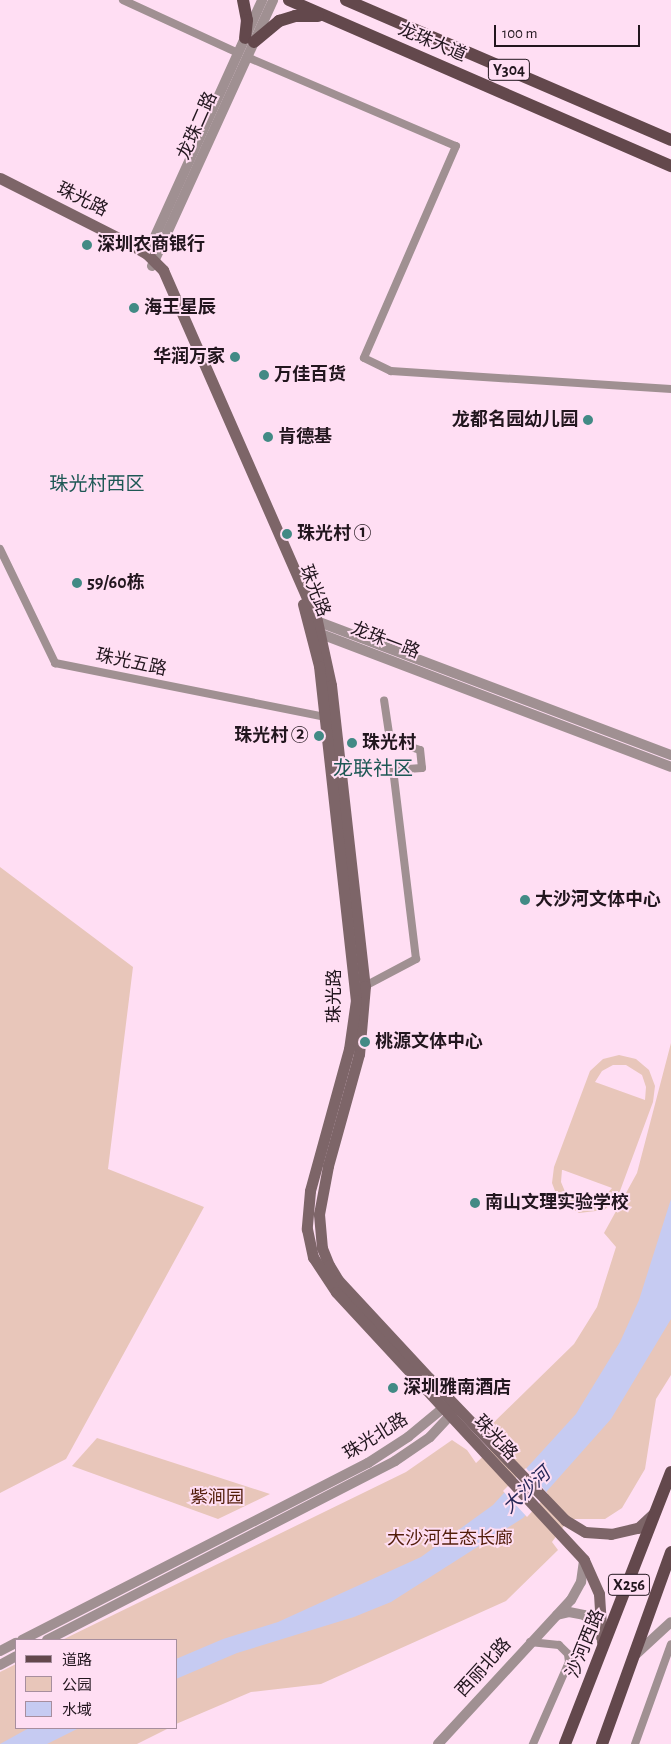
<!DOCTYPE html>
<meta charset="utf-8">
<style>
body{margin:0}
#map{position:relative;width:671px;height:1744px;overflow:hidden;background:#ffdef3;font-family:"Alegreya Sans","Noto Sans SC",sans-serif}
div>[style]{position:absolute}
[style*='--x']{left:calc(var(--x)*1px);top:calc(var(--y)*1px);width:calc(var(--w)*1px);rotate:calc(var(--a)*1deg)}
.green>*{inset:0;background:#e8c6ba}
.water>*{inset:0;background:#c6cbf2}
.pier>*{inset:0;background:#ffdef3}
.minor>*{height:8px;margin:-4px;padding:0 4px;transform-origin:4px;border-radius:4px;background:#a09092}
.tertiary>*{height:10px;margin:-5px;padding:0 5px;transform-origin:5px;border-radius:5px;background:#a09092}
.secondary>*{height:11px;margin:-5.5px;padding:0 5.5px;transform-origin:5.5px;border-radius:5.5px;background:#7d6568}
.primary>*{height:12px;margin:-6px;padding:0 6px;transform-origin:6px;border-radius:6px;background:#63484c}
.dots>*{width:14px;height:14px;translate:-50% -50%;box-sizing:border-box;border:2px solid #ffdef3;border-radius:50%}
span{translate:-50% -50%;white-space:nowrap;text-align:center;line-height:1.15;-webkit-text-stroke:4px #ffdef3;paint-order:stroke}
.shield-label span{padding:1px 4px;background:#ffdef3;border:1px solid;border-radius:4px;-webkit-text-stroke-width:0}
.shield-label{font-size:16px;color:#22161e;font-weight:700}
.street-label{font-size:18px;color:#22161e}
.poi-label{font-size:18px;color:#22161e;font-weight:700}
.left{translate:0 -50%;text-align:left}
.right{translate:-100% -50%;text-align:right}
.park-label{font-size:18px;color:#521d0a}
.neighbourhood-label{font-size:19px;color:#1e5855}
.water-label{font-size:19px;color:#272858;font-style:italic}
.quarter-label{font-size:20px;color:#1e5855}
.legend{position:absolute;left:15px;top:1639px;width:162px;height:90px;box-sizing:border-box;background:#ffdef3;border:1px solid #a78e9e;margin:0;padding:6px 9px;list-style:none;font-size:15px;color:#22161e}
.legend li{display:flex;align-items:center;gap:10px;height:25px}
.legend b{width:25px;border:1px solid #a78e9e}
.scale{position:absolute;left:494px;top:25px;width:146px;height:22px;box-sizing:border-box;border:2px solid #22161e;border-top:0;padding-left:6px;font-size:15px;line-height:18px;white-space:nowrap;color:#22161e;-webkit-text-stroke:4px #ffdef3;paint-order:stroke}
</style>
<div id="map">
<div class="green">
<div style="clip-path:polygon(0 867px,133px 967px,108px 1169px,204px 1207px,66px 1459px,0 1493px)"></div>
<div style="clip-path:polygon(671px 1043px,671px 1375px,656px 1399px,645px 1469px,622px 1508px,605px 1519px,569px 1519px,552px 1542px,558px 1550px,506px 1601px,321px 1684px,251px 1692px,176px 1724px,176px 1640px,62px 1640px,406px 1472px,452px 1440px,467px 1450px,476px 1463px,502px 1439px,491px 1425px,574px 1344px,597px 1307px,616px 1247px,604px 1233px,637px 1173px)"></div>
<div style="clip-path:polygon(evenodd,619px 1055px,636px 1059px,649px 1070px,655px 1086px,653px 1102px,617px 1199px,604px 1210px,579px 1213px,558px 1199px,552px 1183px,554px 1167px,590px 1071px,603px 1059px,619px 1055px,613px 1065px,626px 1065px,642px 1075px,646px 1087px,645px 1100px,595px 1082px,602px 1071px,613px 1065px,619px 1055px,562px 1170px,563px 1170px,612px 1188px,600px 1202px,581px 1204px,566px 1194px,561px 1182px,562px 1170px)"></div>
<div style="clip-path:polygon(97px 1438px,270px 1494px,218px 1519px,72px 1466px)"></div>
<div style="clip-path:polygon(16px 1664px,16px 1728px,169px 1728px,137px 1744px,0 1744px,0 1672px)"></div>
</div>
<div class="water">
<div style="clip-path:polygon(671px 1199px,671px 1319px,611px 1419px,523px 1518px,391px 1602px,354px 1617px,237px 1653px,176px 1679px,176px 1659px,223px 1639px,278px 1622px,421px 1557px,493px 1505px,576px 1414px,620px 1342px,639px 1300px)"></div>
<div style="clip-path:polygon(29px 1728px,79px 1728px,47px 1744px,0 1744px)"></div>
</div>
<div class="pier">
<div style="clip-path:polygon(526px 1468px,548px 1494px,527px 1517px,503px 1491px)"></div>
</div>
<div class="minor">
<div style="--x:123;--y:0;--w:127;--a:24.7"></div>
<div style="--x:247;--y:57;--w:227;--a:23.1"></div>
<div style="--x:456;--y:146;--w:231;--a:113.5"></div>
<div style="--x:364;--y:358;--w:30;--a:26"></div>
<div style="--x:391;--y:371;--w:281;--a:3.7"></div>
<div style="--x:0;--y:549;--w:127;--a:64.2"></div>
<div style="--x:55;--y:663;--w:275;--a:11.3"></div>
<div style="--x:365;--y:986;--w:58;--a:-27.9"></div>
<div style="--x:416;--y:959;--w:190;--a:-96.9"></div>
<div style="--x:393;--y:770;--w:29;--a:-4"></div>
<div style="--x:422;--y:768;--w:18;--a:-96"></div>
<div style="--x:420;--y:750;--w:32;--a:-162"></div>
<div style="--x:390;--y:740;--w:40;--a:-98.5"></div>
<div style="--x:530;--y:1642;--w:29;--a:6"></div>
<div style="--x:559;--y:1645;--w:13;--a:45"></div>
<div style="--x:568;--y:1654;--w:8;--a:83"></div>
<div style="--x:569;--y:1662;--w:90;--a:113.7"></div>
<div style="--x:635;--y:1744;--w:106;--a:-70.2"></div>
</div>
<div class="tertiary">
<div style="--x:147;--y:254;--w:279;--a:-65.6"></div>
<div style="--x:152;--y:266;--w:292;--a:-65.5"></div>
<div style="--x:671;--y:755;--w:379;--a:-159.3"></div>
<div style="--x:317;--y:621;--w:9;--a:139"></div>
<div style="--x:310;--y:627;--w:13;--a:32"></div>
<div style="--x:321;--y:634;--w:374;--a:20.8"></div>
<div style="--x:557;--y:1615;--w:12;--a:-14"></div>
<div style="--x:569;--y:1612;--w:15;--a:11"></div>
<div style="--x:584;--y:1615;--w:16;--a:40"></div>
<div style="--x:596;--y:1625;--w:12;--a:70"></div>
<div style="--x:22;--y:1640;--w:389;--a:-27.1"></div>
<div style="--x:368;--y:1463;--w:48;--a:-33"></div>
<div style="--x:408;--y:1437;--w:45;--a:-39.6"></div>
<div style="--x:443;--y:1408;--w:7;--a:-8"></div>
<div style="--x:47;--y:1640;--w:391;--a:-27.2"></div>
<div style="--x:395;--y:1461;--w:42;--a:-34.4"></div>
<div style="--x:430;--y:1437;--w:35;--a:-47"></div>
<div style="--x:0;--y:1651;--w:18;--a:-27"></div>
<div style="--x:634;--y:1656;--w:50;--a:-42.6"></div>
<div style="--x:0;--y:1665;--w:18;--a:-29"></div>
<div style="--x:438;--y:1744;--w:196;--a:-47.3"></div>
<div style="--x:571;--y:1600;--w:21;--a:-61"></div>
<div style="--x:581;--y:1582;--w:22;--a:-82"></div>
</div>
<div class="secondary">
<div style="--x:0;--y:178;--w:136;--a:26.8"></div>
<div style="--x:121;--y:239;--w:30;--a:30"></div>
<div style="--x:147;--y:254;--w:23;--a:45"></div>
<div style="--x:163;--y:270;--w:383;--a:66.3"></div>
<div style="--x:317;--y:621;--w:66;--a:77.7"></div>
<div style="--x:331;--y:685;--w:303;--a:83.6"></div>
<div style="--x:365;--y:986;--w:68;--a:95"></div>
<div style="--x:359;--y:1054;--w:116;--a:105.5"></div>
<div style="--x:328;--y:1166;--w:49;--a:100.6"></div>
<div style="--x:319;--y:1214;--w:34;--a:85"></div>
<div style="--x:322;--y:1248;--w:18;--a:68"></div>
<div style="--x:329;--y:1265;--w:17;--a:59"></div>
<div style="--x:338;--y:1280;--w:134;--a:47.1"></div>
<div style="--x:429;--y:1378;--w:197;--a:46.2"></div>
<div style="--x:565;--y:1520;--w:23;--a:31"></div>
<div style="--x:585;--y:1532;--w:26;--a:4"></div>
<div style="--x:611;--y:1534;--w:28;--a:-13"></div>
<div style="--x:638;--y:1528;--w:22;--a:-43"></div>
<div style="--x:303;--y:604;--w:64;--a:75.5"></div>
<div style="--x:319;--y:666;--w:336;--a:83.7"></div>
<div style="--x:356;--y:1000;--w:49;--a:98.1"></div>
<div style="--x:349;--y:1049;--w:147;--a:105.4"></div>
<div style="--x:310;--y:1191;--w:38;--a:95"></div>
<div style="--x:307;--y:1229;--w:29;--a:78"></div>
<div style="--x:313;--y:1257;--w:42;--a:56.7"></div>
<div style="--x:336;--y:1292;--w:365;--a:47.2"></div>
<div style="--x:584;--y:1560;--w:37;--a:66"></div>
<div style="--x:599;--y:1594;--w:48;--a:86.4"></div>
</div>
<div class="primary">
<div style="--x:243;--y:0;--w:20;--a:79"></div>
<div style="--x:247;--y:20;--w:18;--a:96"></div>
<div style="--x:289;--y:0;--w:417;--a:23.5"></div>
<div style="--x:346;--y:0;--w:354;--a:23.3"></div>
<div style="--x:254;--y:42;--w:33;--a:-40"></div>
<div style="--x:279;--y:21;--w:17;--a:-17"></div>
<div style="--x:295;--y:16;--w:23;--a:0"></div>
<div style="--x:565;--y:1744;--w:292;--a:-68.7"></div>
<div style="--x:602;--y:1744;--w:204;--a:-70.2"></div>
</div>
<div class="dots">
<div style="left:87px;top:245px;background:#428a85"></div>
<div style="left:134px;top:308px;background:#428a85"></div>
<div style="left:235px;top:357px;background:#428a85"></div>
<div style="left:264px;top:375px;background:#428a85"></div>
<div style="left:588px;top:420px;background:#428a85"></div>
<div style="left:268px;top:437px;background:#428a85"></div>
<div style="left:287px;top:534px;background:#428a85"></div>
<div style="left:77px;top:583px;background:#428a85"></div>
<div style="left:319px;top:736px;background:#428a85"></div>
<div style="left:352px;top:743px;background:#428a85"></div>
<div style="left:525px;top:900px;background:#428a85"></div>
<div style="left:365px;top:1042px;background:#428a85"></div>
<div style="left:475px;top:1203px;background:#428a85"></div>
<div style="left:393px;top:1388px;background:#428a85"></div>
</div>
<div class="shield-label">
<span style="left:509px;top:70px">Y304</span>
<span style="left:629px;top:1585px">X256</span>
</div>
<div class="street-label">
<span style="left:432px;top:43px;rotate:23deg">龙珠大道</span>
<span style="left:198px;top:126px;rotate:-66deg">龙珠二路</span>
<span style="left:82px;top:200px;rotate:26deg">珠光路</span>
<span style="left:314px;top:591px;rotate:69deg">珠光路</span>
<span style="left:385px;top:641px;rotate:21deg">龙珠一路</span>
<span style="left:131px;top:663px;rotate:12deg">珠光五路</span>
<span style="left:335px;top:996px;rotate:-90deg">珠光路</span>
<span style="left:376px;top:1437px;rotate:-32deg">珠光北路</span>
<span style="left:495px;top:1438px;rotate:47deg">珠光路</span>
<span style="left:586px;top:1644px;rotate:-68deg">沙河西路</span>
<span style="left:484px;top:1668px;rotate:-48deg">西丽北路</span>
</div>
<div class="poi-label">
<span class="left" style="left:97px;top:245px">深圳农商银行</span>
<span class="left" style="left:144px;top:308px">海王星辰</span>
<span class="right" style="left:225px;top:357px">华润万家</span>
<span class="left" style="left:274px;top:375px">万佳百货</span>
<span class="right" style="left:578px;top:420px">龙都名园幼儿园</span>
<span class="left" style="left:278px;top:437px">肯德基</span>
<span class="left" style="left:297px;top:534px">珠光村 ①</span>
<span class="left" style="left:87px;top:583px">59/60栋</span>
<span class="right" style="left:309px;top:736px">珠光村 ②</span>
<span class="left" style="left:362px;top:743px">珠光村</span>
<span class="left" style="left:535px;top:900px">大沙河文体中心</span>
<span class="left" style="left:375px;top:1042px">桃源文体中心</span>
<span class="left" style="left:485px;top:1203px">南山文理实验学校</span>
<span class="left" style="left:403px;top:1388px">深圳雅南酒店</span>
</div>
<div class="park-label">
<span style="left:217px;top:1498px">紫涧园</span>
<span style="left:450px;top:1539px">大沙河生态长廊</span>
</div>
<div class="neighbourhood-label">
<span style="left:97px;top:485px">珠光村西区</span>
</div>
<div class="water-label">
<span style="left:527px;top:1491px;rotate:-43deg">大沙河</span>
</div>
<div class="quarter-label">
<span style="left:373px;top:769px">龙联社区</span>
</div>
<ul class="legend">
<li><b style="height:6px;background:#63484c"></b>道路</li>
<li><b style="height:14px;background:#e8c6ba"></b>公园</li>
<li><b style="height:14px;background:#c6cbf2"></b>水域</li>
</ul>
<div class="scale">100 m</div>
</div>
